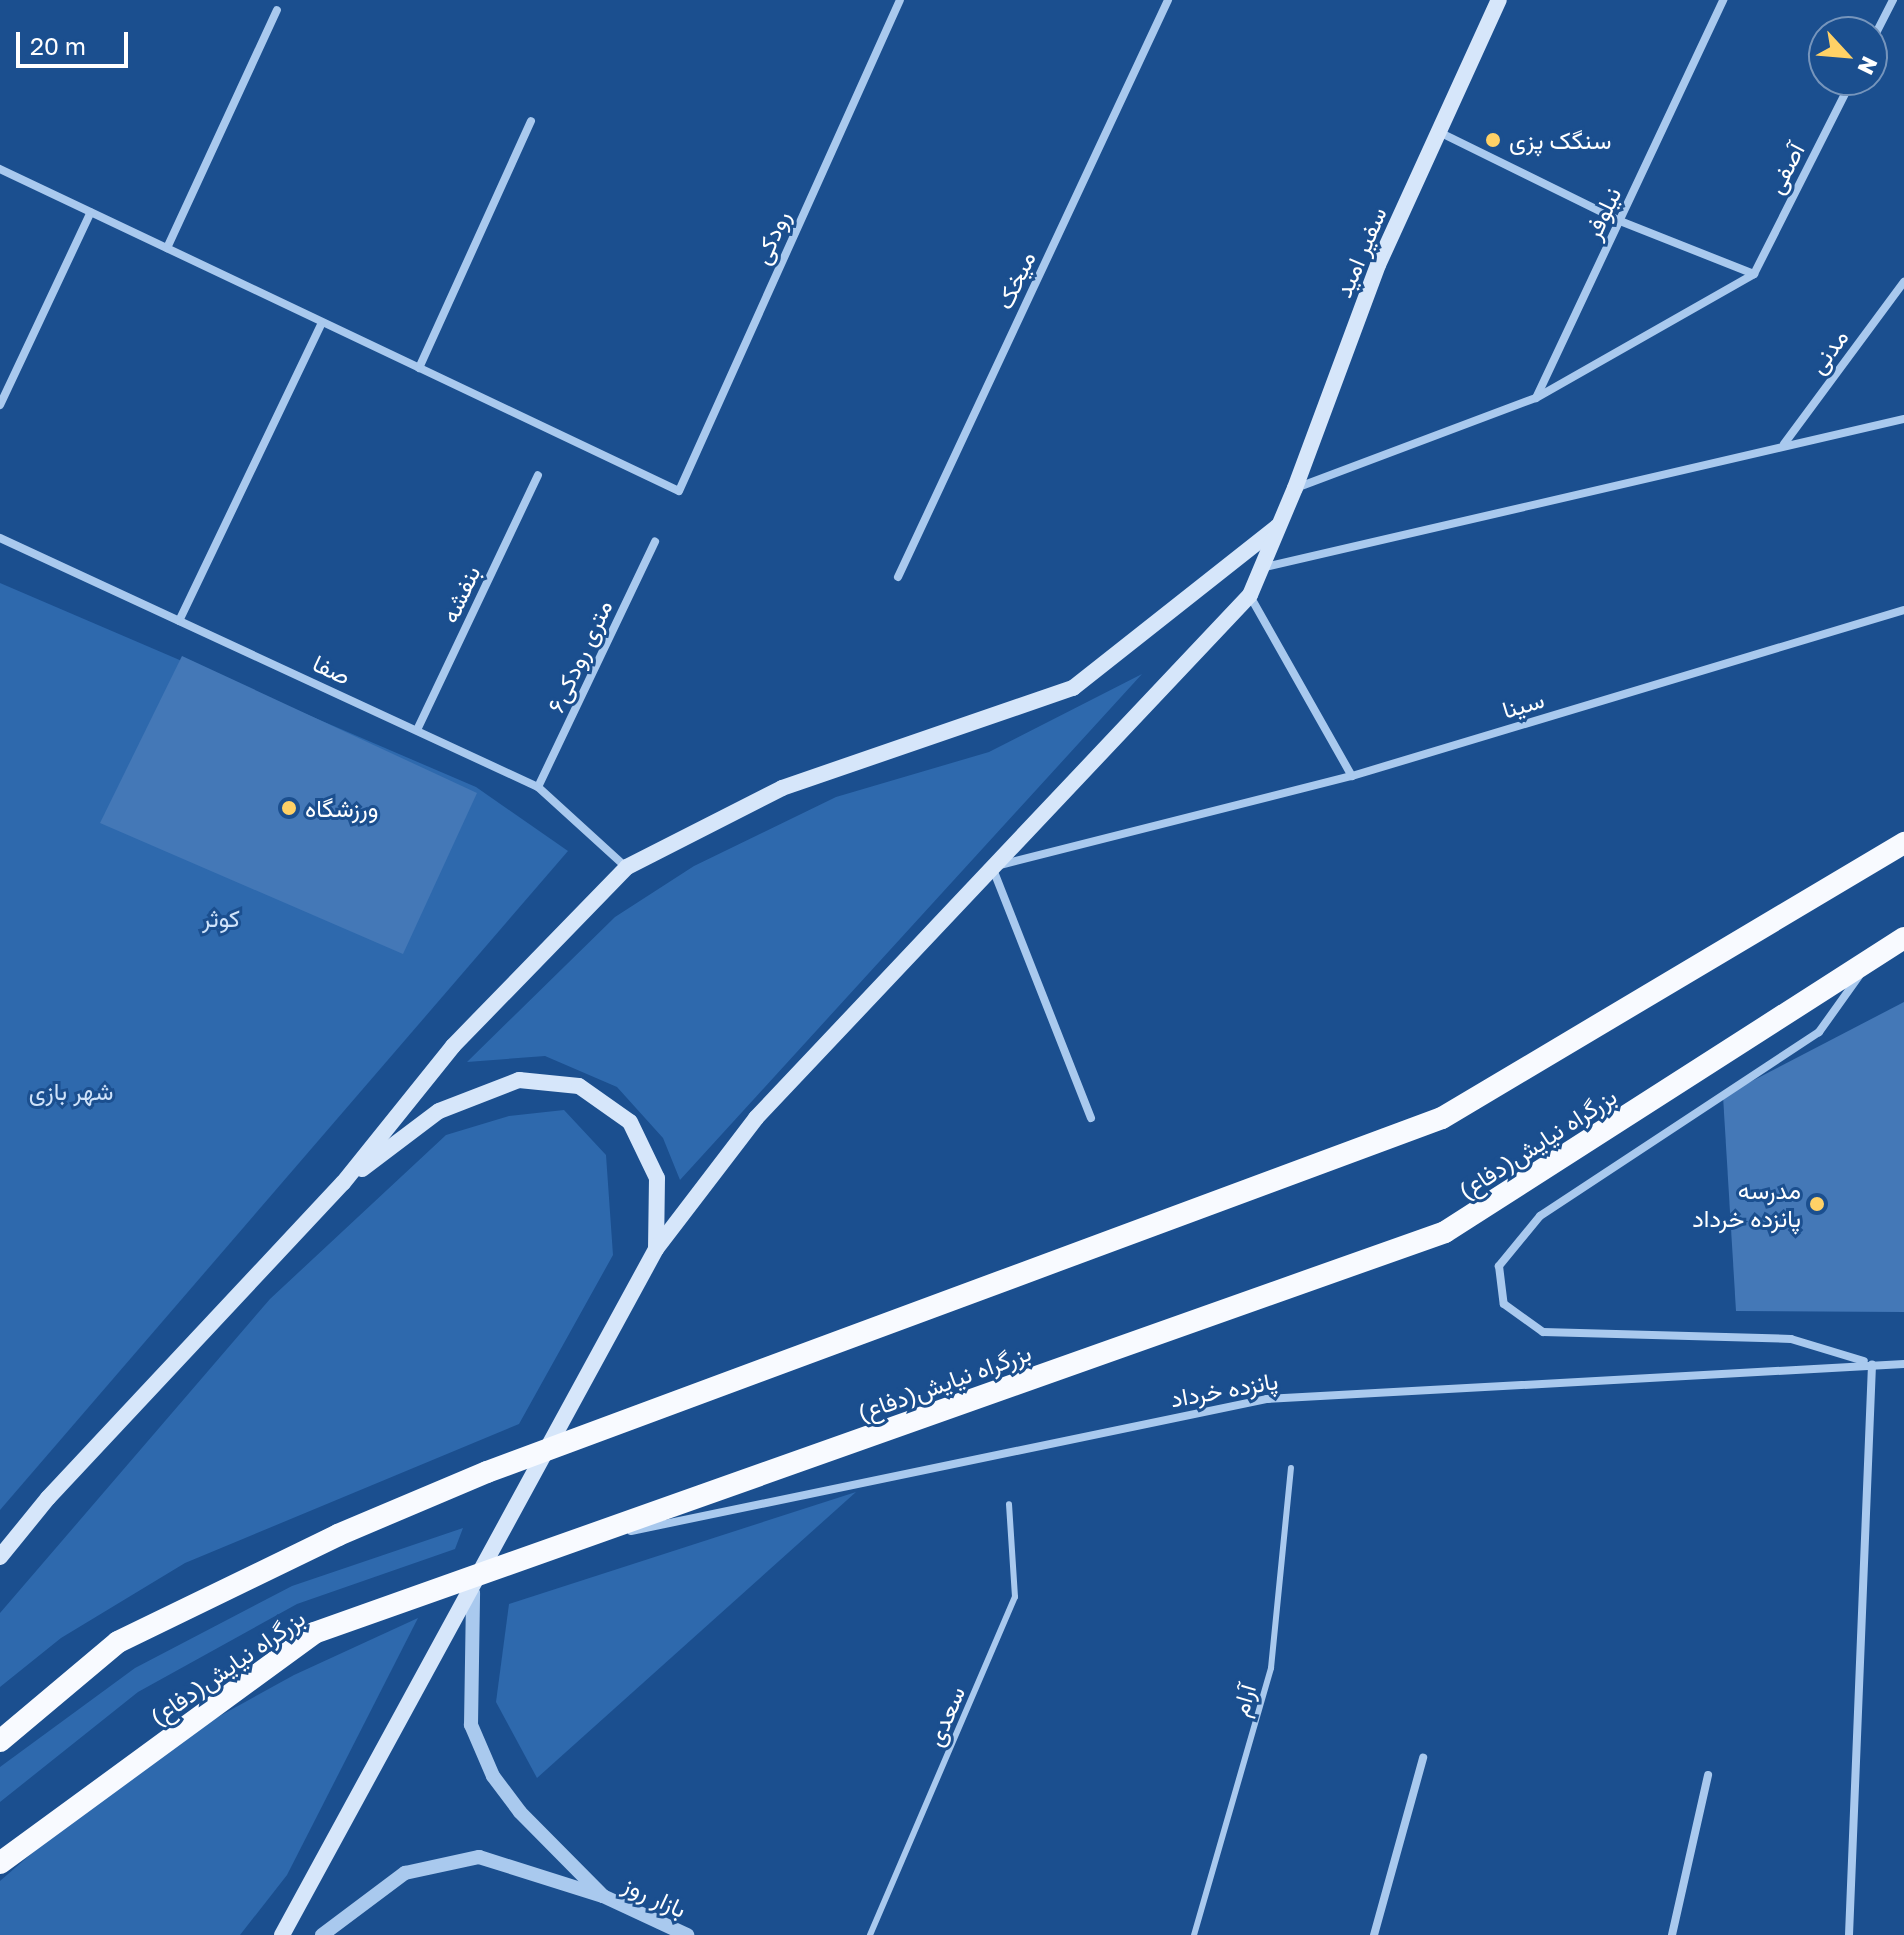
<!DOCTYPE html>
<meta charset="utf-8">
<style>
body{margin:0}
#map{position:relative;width:1904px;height:1935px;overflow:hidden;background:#1b4f8f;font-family:"Golos Text",Vazirmatn,sans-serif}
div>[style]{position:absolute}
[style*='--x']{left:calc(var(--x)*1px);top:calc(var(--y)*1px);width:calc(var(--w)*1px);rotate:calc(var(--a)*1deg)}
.green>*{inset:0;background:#2e69ad}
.building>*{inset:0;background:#4478b7}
.service>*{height:6px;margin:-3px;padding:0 3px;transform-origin:3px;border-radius:3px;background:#a9c9ee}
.minor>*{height:8px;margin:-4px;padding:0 4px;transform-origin:4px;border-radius:4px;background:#a9c9ee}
.tertiary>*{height:14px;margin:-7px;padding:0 7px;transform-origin:7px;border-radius:7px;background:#a9c9ee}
.secondary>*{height:16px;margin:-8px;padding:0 8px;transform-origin:8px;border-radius:8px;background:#d6e6fa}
.trunk>*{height:22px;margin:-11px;padding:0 11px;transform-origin:11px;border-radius:11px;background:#f8faff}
.dots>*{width:22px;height:22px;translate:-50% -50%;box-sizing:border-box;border:4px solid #1b4f8f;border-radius:50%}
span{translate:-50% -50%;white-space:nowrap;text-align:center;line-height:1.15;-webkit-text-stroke:6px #1b4f8f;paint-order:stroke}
.poi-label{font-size:24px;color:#fff}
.left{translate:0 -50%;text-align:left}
.right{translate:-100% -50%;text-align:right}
.street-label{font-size:24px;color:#fff}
.park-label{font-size:24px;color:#cfe3fa}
.north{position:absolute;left:1808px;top:16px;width:80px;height:80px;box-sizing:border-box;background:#1b4f8f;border:2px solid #7695bc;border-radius:50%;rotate:116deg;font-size:22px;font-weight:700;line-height:32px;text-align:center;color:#fff}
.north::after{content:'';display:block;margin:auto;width:28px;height:36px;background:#ffd166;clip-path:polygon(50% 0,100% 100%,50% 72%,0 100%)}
.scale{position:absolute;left:16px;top:32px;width:112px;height:36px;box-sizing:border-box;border:4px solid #fff;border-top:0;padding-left:10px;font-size:24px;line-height:28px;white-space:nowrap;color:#fff;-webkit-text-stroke:6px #1b4f8f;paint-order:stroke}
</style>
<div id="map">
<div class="green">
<div style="clip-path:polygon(0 583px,476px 787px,568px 851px,0 1510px)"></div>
<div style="clip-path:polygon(1142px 674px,680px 1180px,663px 1138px,617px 1087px,545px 1056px,467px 1062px,615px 917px,694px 866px,836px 797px,989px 752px)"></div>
<div style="clip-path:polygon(564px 1110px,606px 1155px,613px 1255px,519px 1424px,185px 1563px,61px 1638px,0 1687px,0 1613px,270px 1299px,446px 1135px,509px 1116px)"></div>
<div style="clip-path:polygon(856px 1492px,537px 1778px,496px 1702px,509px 1604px)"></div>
<div style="clip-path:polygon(463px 1528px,455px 1549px,297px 1604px,138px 1692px,0 1802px,0 1767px,135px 1668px,292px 1586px)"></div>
<div style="clip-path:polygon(418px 1618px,287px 1875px,240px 1935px,0 1935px,0 1881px,138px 1761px,294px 1675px)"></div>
</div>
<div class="building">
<div style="clip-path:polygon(182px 656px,477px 793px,403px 954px,100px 823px)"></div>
<div style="clip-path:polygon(1904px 1002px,1904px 1312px,1736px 1311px,1723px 1096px)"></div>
</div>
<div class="service">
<div style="--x:870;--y:1935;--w:368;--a:-66.8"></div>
<div style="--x:1015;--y:1597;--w:93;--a:-93.7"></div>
<div style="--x:1194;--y:1935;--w:278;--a:-73.9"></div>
<div style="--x:1271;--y:1668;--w:201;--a:-84.3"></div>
</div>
<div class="minor">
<div style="--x:1872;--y:41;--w:46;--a:-62.9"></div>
<div style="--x:1439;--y:132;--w:202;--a:26.2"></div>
<div style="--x:1620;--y:221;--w:144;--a:21.6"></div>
<div style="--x:0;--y:169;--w:751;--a:25.37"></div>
<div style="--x:679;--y:491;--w:538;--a:-65.77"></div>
<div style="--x:167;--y:248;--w:262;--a:-65.2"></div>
<div style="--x:1754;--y:274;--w:217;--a:-63.2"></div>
<div style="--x:419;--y:368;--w:271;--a:-65.6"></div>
<div style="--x:1536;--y:398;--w:440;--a:-64.8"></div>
<div style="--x:0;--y:405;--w:213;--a:-64.8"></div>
<div style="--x:1784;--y:444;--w:202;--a:-53.5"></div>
<div style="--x:1296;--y:488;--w:256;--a:-20.6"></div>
<div style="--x:1536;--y:398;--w:251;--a:-29.6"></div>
<div style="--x:0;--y:538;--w:593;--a:24.84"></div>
<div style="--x:538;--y:787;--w:119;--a:42.3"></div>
<div style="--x:1265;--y:567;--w:656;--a:-13.04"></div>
<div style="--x:898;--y:577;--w:637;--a:-64.92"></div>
<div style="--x:1250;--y:596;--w:207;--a:60.5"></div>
<div style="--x:1352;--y:776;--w:576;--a:-16.74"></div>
<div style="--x:179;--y:621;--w:331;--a:-64.4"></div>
<div style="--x:417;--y:730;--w:282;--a:-64.6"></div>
<div style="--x:538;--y:787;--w:272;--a:-64.5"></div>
<div style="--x:1859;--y:976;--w:69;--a:125.5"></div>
<div style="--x:1819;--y:1032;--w:334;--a:146.6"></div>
<div style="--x:1540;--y:1216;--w:65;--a:129.4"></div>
<div style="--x:1499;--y:1266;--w:38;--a:83"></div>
<div style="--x:1504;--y:1304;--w:48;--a:35.7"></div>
<div style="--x:1543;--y:1332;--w:248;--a:1.6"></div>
<div style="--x:1791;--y:1339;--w:76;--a:16.8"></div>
<div style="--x:1091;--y:1118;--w:270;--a:-111.5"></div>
<div style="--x:992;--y:867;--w:371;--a:-14.2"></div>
<div style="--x:631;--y:1531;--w:650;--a:-11.73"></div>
<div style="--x:1267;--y:1399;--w:638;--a:-3.14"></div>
<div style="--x:1374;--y:1935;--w:184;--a:-74.5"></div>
<div style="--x:1672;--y:1935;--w:164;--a:-77.3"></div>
<div style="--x:1849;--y:1935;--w:571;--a:-87.69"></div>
</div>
<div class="tertiary">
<div style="--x:603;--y:1896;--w:93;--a:24.9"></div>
<div style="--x:322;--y:1935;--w:104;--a:-36.8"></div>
<div style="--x:405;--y:1873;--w:76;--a:-12.2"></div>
<div style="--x:479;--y:1857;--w:130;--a:17.5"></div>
<div style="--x:603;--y:1896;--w:118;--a:-134.7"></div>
<div style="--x:520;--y:1812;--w:45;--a:-126.9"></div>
<div style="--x:493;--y:1776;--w:56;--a:-113.3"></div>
<div style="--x:471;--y:1725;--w:132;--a:-89.1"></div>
</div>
<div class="secondary">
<div style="--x:362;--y:1169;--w:96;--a:-37"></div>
<div style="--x:439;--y:1111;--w:86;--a:-21.2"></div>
<div style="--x:519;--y:1080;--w:60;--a:5.7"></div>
<div style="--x:579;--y:1086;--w:62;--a:35.2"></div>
<div style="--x:630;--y:1122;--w:62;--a:64.3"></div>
<div style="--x:657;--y:1178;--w:71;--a:90.8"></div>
<div style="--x:0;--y:1557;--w:76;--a:-50.9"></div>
<div style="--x:48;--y:1498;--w:432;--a:-46.9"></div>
<div style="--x:343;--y:1183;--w:176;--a:-51.2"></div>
<div style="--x:453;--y:1046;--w:250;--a:-45.8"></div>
<div style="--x:627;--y:867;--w:174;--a:-27"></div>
<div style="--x:782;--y:788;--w:308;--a:-19"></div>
<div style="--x:1073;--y:688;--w:260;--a:-38.3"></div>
<div style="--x:282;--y:1935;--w:781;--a:-61.4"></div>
<div style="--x:656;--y:1249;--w:165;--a:-52.6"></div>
<div style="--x:756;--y:1118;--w:719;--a:-46.63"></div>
<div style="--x:1250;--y:595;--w:116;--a:-67.2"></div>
<div style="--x:1295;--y:488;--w:238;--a:-69.6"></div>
<div style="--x:1378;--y:265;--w:291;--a:-65.5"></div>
</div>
<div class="trunk">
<div style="--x:0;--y:1741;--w:154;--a:-40"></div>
<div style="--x:118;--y:1642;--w:245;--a:-25.9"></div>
<div style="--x:338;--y:1535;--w:162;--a:-22.9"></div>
<div style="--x:487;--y:1472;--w:1018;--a:-20.34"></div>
<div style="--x:1442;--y:1118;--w:538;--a:-30.76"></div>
<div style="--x:0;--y:1863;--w:389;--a:-36.2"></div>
<div style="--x:314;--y:1633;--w:1200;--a:-19.52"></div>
<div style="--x:1445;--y:1232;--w:545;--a:-32.64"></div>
</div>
<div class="dots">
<div style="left:1493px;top:140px;background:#ffd166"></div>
<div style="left:289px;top:808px;background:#ffd166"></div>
<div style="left:1817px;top:1204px;background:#ffd166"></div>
</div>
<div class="poi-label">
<span class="left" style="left:1509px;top:140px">سنگک پزی</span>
<span class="left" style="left:305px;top:808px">ورزشگاه</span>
<span class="right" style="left:1801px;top:1204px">مدرسه<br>پانزده خرداد</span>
</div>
<div class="street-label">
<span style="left:1785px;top:168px;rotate:-63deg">آصفی</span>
<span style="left:1602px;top:213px;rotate:-65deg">نیلوفر</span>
<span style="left:771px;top:237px;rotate:-66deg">رودکی</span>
<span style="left:1360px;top:252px;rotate:-67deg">سفیر امید</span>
<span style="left:1015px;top:280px;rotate:-65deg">میخک</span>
<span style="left:1828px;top:351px;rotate:-54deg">مدنی</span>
<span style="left:460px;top:594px;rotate:-65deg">بنفشه</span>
<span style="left:579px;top:656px;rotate:-65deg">۶متری رودکی</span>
<span style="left:332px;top:669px;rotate:25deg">صفا</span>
<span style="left:1523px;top:704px;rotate:-17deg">سینا</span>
<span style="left:1537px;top:1143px;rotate:-33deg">بزرگراه نیایش(دفاع)</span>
<span style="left:944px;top:1382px;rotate:-20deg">بزرگراه نیایش(دفاع)</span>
<span style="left:1224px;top:1389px;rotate:-10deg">پانزده خرداد</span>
<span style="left:227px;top:1667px;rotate:-35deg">بزرگراه نیایش(دفاع)</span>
<span style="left:1243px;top:1700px;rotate:-74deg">آرام</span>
<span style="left:945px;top:1716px;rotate:-67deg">سعدی</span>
<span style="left:655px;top:1896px;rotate:25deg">بازار روز</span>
</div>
<div class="park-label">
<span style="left:221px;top:918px">کوثر</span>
<span style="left:71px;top:1091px">شهر بازی</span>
</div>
<div class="north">N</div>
<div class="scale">20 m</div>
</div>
